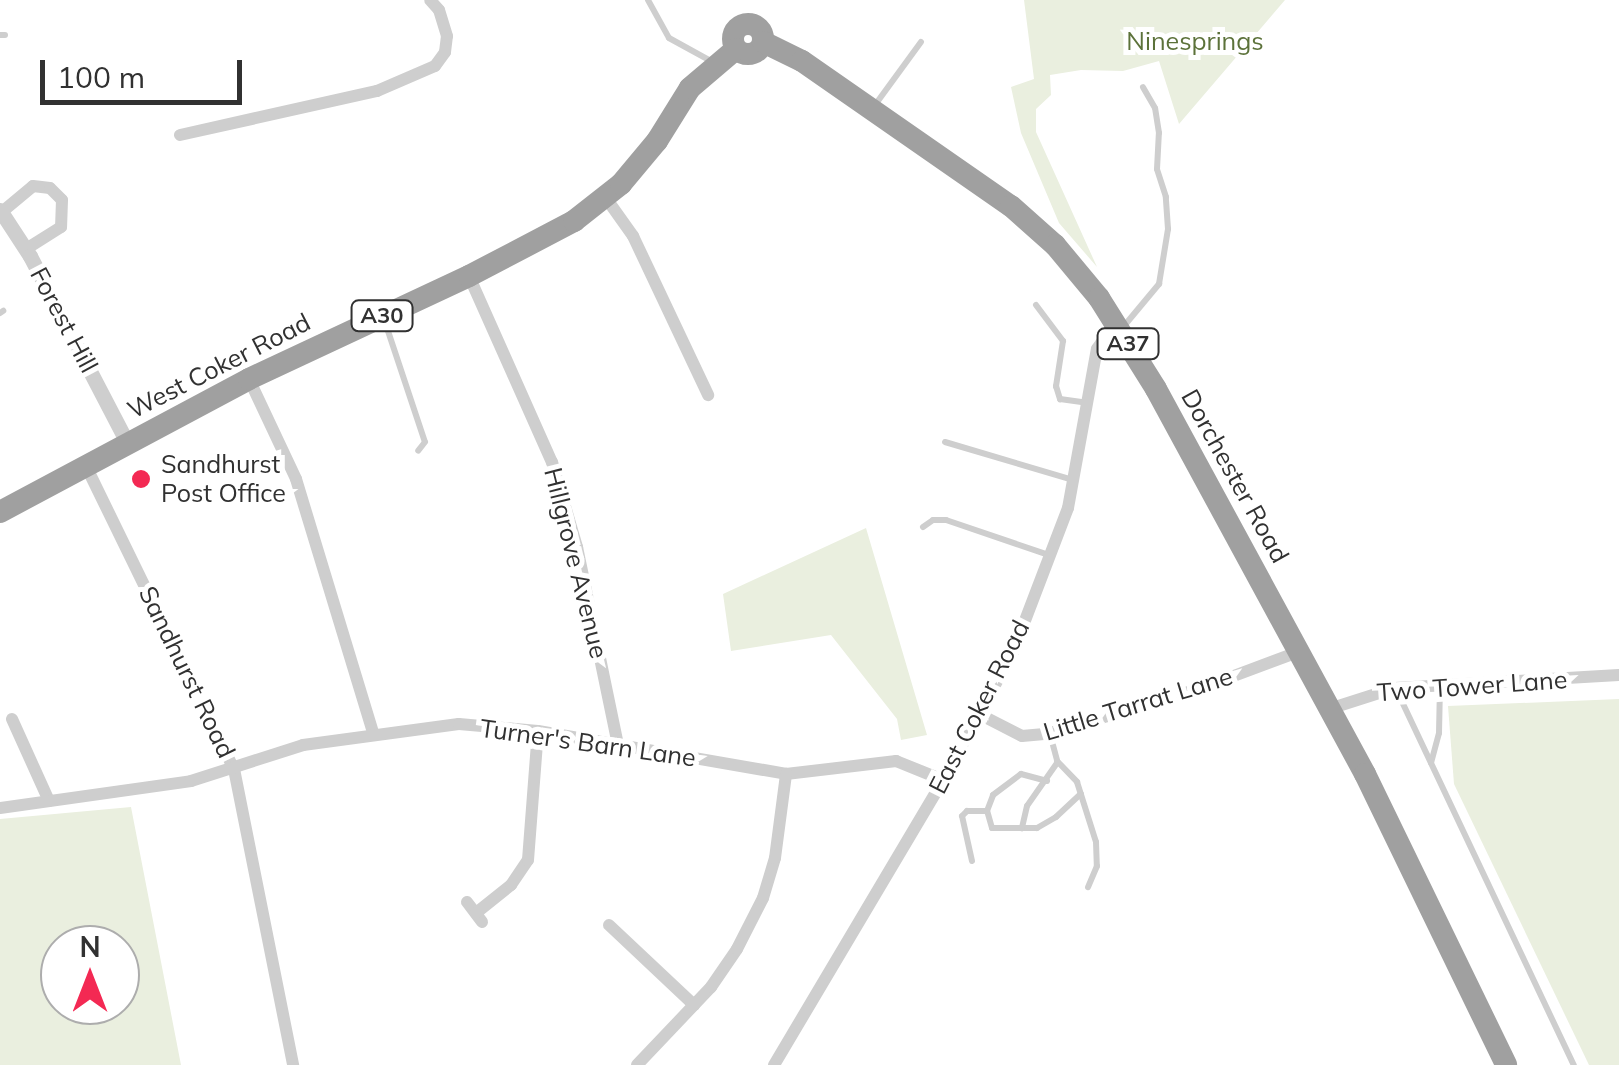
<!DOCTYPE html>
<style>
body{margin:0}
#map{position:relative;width:1619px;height:1065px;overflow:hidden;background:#fff;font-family:Mulish,sans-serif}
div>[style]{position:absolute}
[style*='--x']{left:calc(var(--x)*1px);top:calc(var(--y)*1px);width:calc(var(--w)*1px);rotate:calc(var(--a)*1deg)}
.green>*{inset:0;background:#eaefdf}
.service>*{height:6px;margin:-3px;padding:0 3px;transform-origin:3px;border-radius:3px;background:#cecece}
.minor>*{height:12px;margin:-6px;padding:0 6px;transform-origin:6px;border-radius:6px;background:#cecece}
.tertiary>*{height:15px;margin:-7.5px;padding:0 7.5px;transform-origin:7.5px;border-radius:7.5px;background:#cecece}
.trunk>*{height:22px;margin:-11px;padding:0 11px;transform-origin:11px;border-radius:11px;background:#a0a0a0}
.trunk>.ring{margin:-11px;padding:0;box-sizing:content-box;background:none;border:22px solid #a0a0a0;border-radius:50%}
.dots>*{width:28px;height:28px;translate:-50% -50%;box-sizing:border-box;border:5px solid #fff;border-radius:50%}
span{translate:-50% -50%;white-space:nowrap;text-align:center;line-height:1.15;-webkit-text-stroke:10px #fff;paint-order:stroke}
.shield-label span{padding:2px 8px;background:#fff;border:2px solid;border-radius:8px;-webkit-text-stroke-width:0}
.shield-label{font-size:22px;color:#313131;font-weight:700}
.park-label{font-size:25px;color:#5c723a}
.street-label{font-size:25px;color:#313131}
.poi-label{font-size:25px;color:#313131}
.left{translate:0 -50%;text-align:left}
.north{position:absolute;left:40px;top:925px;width:100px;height:100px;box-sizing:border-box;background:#fff;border:2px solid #adadad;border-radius:50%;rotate:0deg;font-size:28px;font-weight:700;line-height:40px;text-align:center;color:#313131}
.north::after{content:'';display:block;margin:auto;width:35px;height:45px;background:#f32953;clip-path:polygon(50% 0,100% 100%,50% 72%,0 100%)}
.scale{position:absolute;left:40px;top:60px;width:202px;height:45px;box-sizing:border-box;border:5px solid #313131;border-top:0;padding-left:12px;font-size:30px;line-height:35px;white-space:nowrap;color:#313131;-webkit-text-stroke:8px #fff;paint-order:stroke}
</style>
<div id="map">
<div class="green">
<div style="clip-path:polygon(1024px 0,1285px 0,1179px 124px,1159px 61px,1123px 71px,1081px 70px,1050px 75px,1051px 95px,1036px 109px,1036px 132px,1097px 267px,1059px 223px,1021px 133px,1011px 87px,1034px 79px)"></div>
<div style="clip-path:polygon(866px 528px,927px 735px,901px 740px,897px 719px,831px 635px,731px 651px,723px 594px)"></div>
<div style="clip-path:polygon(1619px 699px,1619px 1065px,1589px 1065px,1454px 784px,1448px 706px)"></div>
<div style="clip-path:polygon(evenodd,131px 807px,181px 1065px,0 1065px,0 819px,131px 807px,60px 945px,120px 945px,120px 1005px,60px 1005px,60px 945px)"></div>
</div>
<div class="service">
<div style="--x:648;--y:0;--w:43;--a:61.1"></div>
<div style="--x:669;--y:38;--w:48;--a:28.7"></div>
<div style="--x:0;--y:35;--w:5;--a:0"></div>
<div style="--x:875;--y:105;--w:78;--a:-53.9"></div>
<div style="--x:1036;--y:305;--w:45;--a:53.1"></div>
<div style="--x:1063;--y:341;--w:46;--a:98.8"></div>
<div style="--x:1056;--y:386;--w:14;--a:73"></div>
<div style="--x:1060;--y:399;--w:27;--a:8"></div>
<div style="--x:0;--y:313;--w:4;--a:-34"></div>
<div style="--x:385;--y:322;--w:126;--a:71.6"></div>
<div style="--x:425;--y:442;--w:11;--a:128"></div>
<div style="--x:1124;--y:326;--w:55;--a:-50.2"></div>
<div style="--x:1159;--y:284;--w:56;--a:-80.7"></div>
<div style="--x:1168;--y:229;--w:32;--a:-94"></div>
<div style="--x:1166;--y:197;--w:29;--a:-108"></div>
<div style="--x:1157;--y:169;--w:36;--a:-87"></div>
<div style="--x:1159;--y:133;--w:25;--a:-99"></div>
<div style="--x:1155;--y:108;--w:24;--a:-120"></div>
<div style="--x:945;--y:442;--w:134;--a:16.5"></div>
<div style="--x:923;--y:527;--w:12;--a:-35"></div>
<div style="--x:933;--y:520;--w:13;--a:0"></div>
<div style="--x:946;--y:520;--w:109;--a:18.8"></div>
<div style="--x:1396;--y:689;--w:416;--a:64.7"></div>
<div style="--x:1050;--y:734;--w:28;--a:75"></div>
<div style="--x:1057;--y:761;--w:29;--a:46"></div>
<div style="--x:1077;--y:782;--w:63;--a:72.4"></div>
<div style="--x:1096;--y:842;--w:24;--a:88"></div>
<div style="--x:1097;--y:866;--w:23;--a:113"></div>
<div style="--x:1057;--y:763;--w:52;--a:124.9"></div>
<div style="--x:1027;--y:806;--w:23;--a:103"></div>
<div style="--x:1022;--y:828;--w:15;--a:0"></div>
<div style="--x:1037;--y:828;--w:22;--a:-30"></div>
<div style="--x:1056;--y:817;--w:34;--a:-43"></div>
<div style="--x:1431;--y:763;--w:31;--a:-75"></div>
<div style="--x:1439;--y:733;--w:47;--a:-88.8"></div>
<div style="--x:1022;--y:828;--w:30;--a:180"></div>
<div style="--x:992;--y:828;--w:18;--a:-106"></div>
<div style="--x:987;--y:811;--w:17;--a:-69"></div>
<div style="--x:993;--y:795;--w:35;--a:-37"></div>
<div style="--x:1021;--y:774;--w:27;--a:15"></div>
<div style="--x:972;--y:861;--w:46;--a:-102.5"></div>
<div style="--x:962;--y:816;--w:7;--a:-45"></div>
<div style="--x:967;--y:811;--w:20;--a:0"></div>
</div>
<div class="minor">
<div style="--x:180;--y:135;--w:202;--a:-12.6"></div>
<div style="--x:377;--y:91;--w:63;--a:-23.3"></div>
<div style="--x:435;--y:66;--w:17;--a:-54"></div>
<div style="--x:445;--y:52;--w:16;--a:-83"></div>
<div style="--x:447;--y:36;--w:27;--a:-107"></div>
<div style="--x:439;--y:10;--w:13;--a:-132"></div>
<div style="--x:606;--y:198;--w:47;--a:54.6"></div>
<div style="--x:633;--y:236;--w:176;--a:64.7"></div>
<div style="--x:2;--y:212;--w:40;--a:-40"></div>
<div style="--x:33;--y:186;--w:17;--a:7"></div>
<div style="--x:50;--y:188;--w:17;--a:45"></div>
<div style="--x:62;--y:200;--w:27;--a:92"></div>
<div style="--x:61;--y:227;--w:41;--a:147.8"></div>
<div style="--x:469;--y:276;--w:204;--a:66"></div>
<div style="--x:552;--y:462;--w:89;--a:73.6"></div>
<div style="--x:577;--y:547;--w:202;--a:78.3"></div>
<div style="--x:249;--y:379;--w:110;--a:64.8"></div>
<div style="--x:296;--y:479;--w:265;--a:73.1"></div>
<div style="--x:86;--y:466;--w:337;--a:64"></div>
<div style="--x:234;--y:769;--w:302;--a:78.7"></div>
<div style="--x:1329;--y:709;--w:69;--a:-17.7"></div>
<div style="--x:1395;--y:688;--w:224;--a:-3.3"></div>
<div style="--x:979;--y:714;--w:48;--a:27.1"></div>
<div style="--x:1022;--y:736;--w:25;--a:-5"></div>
<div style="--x:1047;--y:734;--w:159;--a:-16.5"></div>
<div style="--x:1199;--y:689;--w:106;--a:-20.5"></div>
<div style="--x:12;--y:719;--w:90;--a:65.7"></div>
<div style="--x:0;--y:808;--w:193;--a:-8"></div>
<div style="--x:191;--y:781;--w:118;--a:-17.8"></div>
<div style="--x:303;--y:745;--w:157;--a:-7.7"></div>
<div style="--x:459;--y:724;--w:79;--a:5.1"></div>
<div style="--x:538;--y:731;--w:252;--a:9.8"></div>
<div style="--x:786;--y:774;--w:111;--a:-6.7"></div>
<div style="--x:896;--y:761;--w:51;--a:22"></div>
<div style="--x:467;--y:902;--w:25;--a:53"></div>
<div style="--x:476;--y:913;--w:45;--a:-38.7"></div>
<div style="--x:511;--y:885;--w:30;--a:-56"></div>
<div style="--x:528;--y:860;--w:129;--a:-85.6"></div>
<div style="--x:609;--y:925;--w:117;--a:43.3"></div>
<div style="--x:637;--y:1065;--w:108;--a:-46.5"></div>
<div style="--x:711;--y:987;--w:46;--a:-55.6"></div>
<div style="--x:737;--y:949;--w:57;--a:-63"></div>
<div style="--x:763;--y:898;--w:42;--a:-73.3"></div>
<div style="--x:775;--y:858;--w:85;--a:-82.5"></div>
<div style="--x:774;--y:1065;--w:331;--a:-59.3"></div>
<div style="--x:943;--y:780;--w:146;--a:-61.3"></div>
<div style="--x:1013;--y:652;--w:154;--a:-69.1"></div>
<div style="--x:1068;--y:508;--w:162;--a:-79.7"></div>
<div style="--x:1097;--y:349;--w:32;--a:-56"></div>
</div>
<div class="tertiary">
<div style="--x:0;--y:210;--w:55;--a:56.9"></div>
<div style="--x:30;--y:256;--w:212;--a:62.5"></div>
</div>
<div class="trunk">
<div class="ring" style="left:733px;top:24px;width:8px;height:8px"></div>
<div style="--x:763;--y:42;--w:43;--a:26"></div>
<div style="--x:802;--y:61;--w:254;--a:34.8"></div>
<div style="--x:1011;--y:206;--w:59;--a:41.6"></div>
<div style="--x:1055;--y:245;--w:69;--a:50.3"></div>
<div style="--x:1099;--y:298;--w:107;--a:57.9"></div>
<div style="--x:1156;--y:389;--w:438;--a:61.5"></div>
<div style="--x:1365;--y:774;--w:323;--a:64.1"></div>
<div style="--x:0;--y:512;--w:282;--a:-28.1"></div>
<div style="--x:249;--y:379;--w:243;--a:-25.1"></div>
<div style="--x:469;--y:276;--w:119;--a:-27.6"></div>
<div style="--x:574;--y:221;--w:60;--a:-38.2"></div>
<div style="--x:621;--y:184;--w:56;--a:-50.1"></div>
<div style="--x:657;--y:141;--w:62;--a:-58.1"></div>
<div style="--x:690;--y:88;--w:60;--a:-40.3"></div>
</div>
<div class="dots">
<div style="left:141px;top:479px;background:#f32953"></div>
</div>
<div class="shield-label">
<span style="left:382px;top:316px">A30</span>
<span style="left:1128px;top:344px">A37</span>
</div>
<div class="park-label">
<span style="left:1195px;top:41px">Ninesprings</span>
</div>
<div class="street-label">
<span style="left:64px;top:320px;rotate:62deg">Forest Hill</span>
<span style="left:219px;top:366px;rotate:-27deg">West Coker Road</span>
<span style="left:1235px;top:476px;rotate:61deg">Dorchester Road</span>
<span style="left:576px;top:563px;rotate:76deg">Hillgrove Avenue</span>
<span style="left:187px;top:672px;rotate:64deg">Sandhurst Road</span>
<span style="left:1472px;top:686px;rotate:-4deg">Two Tower Lane</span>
<span style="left:1138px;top:704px;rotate:-17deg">Little Tarrat Lane</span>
<span style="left:979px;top:707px;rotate:-63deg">East Coker Road</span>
<span style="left:588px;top:743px;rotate:8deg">Turner's Barn Lane</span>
</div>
<div class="poi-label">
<span class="left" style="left:161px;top:479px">Sandhurst<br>Post Office</span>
</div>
<div class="north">N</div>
<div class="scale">100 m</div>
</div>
